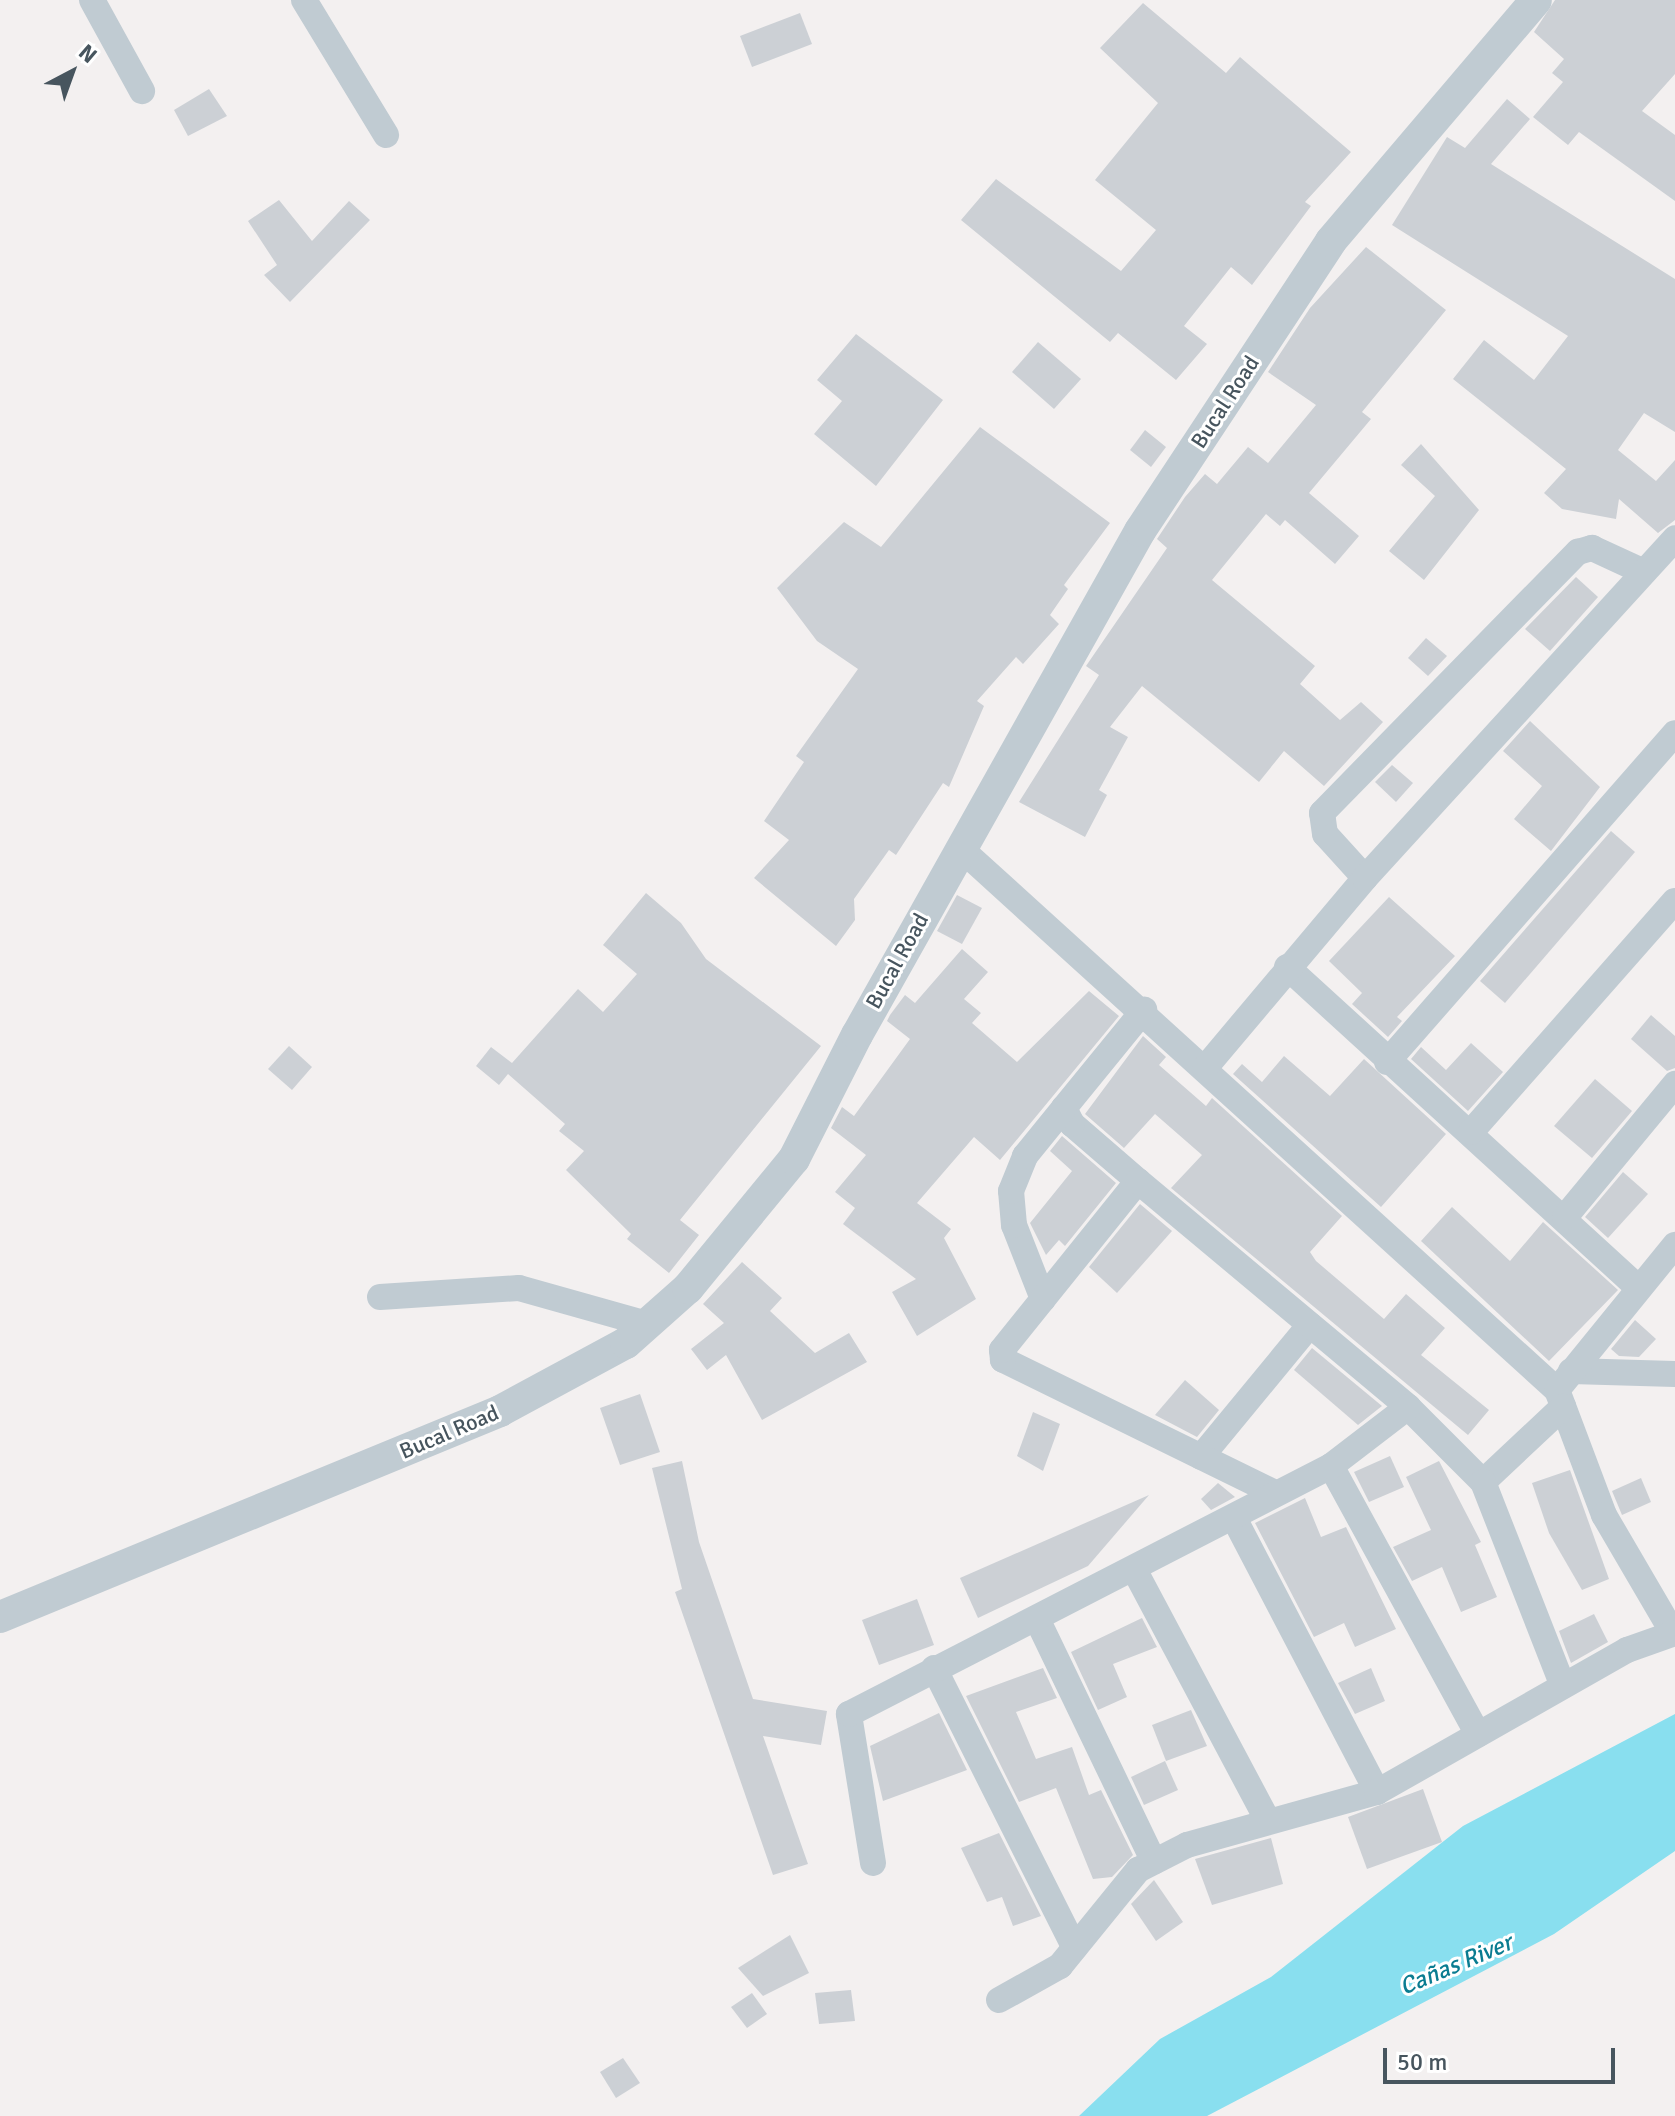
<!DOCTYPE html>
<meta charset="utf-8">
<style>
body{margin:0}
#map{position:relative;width:1675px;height:2116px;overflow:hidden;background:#f3f0f0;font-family:Signika,sans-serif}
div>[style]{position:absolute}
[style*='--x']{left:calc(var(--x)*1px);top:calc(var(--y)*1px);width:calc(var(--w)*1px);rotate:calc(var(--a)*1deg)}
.water>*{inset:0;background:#89dfef}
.building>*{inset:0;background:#ccd0d5}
.minor>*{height:26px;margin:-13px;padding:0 13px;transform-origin:13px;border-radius:13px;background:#c0cbd2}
.tertiary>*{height:32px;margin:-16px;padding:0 16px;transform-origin:16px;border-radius:16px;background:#c0cbd2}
span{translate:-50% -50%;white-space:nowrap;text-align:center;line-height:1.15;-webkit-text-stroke:6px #fff;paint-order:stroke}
.street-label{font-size:22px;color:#47555e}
.water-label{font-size:24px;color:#0a7c91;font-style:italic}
.north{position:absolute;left:32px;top:32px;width:80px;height:80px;-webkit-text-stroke:6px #fff;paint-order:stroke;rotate:41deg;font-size:22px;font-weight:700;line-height:32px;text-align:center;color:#47555e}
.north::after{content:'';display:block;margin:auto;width:28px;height:36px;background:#47555e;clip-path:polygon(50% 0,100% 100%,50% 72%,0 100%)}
.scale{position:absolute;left:1383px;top:2048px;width:232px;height:36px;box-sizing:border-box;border:4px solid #47555e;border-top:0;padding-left:10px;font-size:24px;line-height:28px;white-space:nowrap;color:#47555e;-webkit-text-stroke:6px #fff;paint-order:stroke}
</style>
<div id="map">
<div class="water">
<div style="clip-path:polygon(1675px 1714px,1675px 1851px,1554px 1934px,1207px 2116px,1079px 2116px,1160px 2039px,1271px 1977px,1463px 1826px)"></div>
</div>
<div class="building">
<div style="clip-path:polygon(1555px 0,1675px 0,1675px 74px,1642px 111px,1675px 135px,1675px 201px,1579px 132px,1568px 145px,1533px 117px,1563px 82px,1552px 73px,1564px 59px,1534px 32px)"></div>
<div style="clip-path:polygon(1143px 3px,1226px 73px,1240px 57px,1351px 152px,1305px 202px,1311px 206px,1252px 285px,1231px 267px,1184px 326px,1207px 344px,1176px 380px,1118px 333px,1110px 342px,961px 220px,996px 179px,1121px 271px,1156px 230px,1095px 180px,1158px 103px,1100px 48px)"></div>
<div style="clip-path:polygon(800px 13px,812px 44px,752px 67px,740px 36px)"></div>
<div style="clip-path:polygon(209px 89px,227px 116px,188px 136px,174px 110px)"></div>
<div style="clip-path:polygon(1507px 99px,1530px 119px,1491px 164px,1675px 279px,1675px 432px,1644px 413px,1618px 450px,1656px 481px,1675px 460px,1675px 520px,1658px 533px,1619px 499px,1616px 519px,1562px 509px,1544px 493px,1566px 469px,1453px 379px,1484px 340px,1534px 380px,1568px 336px,1392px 225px,1447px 137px,1465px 148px)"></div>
<div style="clip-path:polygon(279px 200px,312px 241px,349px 201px,370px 220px,290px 302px,264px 275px,277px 265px,248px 221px)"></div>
<div style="clip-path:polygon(1366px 247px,1446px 310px,1362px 412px,1371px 419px,1309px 493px,1359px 536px,1335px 564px,1285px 520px,1280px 526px,1266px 514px,1212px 580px,1315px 666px,1300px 684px,1340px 720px,1361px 702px,1383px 722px,1324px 786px,1284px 751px,1259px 782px,1142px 686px,1110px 727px,1128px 737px,1099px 790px,1107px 795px,1085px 837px,1019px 802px,1099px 675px,1086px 666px,1167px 548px,1157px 539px,1185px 497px,1205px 474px,1217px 484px,1248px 447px,1268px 463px,1316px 405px,1268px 372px,1310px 308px)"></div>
<div style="clip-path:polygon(856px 334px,943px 400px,876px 486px,814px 434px,842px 401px,817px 380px)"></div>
<div style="clip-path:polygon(1038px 342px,1081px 379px,1054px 409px,1012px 372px)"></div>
<div style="clip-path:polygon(980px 427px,1110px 523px,1064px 585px,1068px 589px,1050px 615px,1059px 624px,1023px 664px,1016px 657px,977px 701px,984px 706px,949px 787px,943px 783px,896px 855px,889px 850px,854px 899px,855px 920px,836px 946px,754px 878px,789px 840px,764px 821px,804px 762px,796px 756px,858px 669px,817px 641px,777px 588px,844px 522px,881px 547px)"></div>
<div style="clip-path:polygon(1145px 430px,1166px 447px,1151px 467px,1130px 450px)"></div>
<div style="clip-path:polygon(1421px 444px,1479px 510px,1424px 580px,1389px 551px,1435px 496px,1401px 465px)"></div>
<div style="clip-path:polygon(1576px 577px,1598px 597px,1550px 651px,1525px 629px)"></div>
<div style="clip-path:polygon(1426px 638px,1447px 656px,1428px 676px,1408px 658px)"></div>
<div style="clip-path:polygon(1530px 721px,1600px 787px,1551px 851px,1514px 819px,1542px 786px,1503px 751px)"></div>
<div style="clip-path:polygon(1392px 765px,1413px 783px,1396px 802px,1375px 782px)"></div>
<div style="clip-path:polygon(1611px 831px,1635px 852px,1505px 1003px,1480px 981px)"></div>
<div style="clip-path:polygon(646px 893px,681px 923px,706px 959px,821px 1046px,680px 1220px,699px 1235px,669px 1273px,627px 1239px,631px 1234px,566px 1170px,584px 1151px,559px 1131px,565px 1124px,508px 1074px,499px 1085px,476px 1066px,491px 1047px,512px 1063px,578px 989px,603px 1012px,637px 974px,603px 945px)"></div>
<div style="clip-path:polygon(957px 895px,982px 908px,962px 944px,937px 931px)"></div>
<div style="clip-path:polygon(1389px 897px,1455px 956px,1397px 1017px,1402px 1021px,1388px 1037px,1352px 1004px,1362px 993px,1329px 961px)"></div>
<div style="clip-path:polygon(962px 949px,988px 972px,964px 999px,981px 1013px,972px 1023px,1017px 1062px,1089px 991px,1119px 1016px,1000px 1160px,974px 1137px,917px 1203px,951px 1229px,944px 1238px,976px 1299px,917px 1336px,892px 1292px,916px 1279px,843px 1224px,855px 1208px,835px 1192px,866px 1155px,831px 1128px,842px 1107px,854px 1116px,910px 1039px,887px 1021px,890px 1015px,905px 995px,915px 1003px)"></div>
<div style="clip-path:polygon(1651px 1015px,1675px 1036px,1675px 1068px,1667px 1071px,1631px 1039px)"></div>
<div style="clip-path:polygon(1143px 1036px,1166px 1057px,1159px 1065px,1206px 1106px,1212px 1098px,1342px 1216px,1310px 1252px,1316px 1261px,1384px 1319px,1406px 1294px,1445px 1328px,1421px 1355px,1489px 1410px,1468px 1435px,1171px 1188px,1202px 1155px,1155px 1114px,1124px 1148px,1085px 1114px)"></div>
<div style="clip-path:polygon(1471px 1043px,1503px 1072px,1468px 1111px,1411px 1059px,1421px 1047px,1446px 1070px)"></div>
<div style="clip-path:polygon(289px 1046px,312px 1067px,292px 1090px,268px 1069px)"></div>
<div style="clip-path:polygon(1284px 1056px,1330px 1096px,1364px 1059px,1446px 1134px,1381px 1207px,1233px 1074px,1242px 1064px,1262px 1082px)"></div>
<div style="clip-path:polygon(1595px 1079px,1632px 1111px,1592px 1158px,1554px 1126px)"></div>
<div style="clip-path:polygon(1062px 1136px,1116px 1183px,1065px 1246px,1059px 1240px,1046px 1255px,1030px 1223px,1072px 1171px,1050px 1151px)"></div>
<div style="clip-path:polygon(1623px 1172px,1648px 1194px,1608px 1238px,1585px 1217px)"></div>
<div style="clip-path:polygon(1140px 1204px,1172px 1231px,1117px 1293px,1089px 1267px)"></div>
<div style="clip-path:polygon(1452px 1207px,1510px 1261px,1543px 1222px,1618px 1290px,1549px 1361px,1421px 1241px)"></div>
<div style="clip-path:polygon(742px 1262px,782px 1298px,770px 1311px,815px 1353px,849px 1333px,867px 1362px,762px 1420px,726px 1355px,707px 1370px,691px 1349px,724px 1323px,703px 1304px)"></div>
<div style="clip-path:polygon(1635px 1320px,1656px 1339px,1639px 1357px,1619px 1356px,1611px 1349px)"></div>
<div style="clip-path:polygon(1312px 1348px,1382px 1406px,1358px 1425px,1294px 1370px)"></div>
<div style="clip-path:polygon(1185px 1380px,1219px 1410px,1197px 1437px,1155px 1415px)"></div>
<div style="clip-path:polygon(640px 1394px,660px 1452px,620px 1465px,600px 1408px)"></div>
<div style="clip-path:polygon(1033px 1412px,1060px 1424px,1043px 1471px,1017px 1456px)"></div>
<div style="clip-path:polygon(1390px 1456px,1404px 1487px,1369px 1502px,1354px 1472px)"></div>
<div style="clip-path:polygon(682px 1461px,699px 1542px,753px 1699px,827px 1711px,821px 1745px,763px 1736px,808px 1864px,773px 1875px,675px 1592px,682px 1589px,652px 1468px)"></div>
<div style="clip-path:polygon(1439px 1461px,1481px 1542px,1475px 1545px,1497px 1597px,1461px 1612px,1442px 1567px,1412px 1581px,1393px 1547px,1431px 1530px,1406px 1477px)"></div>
<div style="clip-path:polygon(1570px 1470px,1609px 1579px,1582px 1590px,1549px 1533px,1532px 1483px)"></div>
<div style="clip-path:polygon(1641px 1478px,1651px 1502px,1622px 1515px,1612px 1491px)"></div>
<div style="clip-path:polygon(1218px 1483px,1235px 1497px,1211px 1510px,1201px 1499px)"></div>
<div style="clip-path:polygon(1149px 1495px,1088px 1566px,978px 1618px,960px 1578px)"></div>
<div style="clip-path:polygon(1305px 1498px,1321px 1537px,1346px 1527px,1396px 1629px,1355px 1647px,1344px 1623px,1314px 1637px,1255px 1523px)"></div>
<div style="clip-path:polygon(917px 1599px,934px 1645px,879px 1665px,862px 1620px)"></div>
<div style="clip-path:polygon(1594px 1614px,1608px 1642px,1571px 1663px,1559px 1631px)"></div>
<div style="clip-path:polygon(1142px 1618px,1157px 1647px,1113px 1664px,1127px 1697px,1098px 1710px,1071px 1652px)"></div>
<div style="clip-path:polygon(1043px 1668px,1057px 1698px,1016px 1712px,1036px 1759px,1072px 1747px,1089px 1795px,1101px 1790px,1133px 1855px,1112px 1877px,1093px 1879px,1056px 1788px,1019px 1802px,966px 1696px)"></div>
<div style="clip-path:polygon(1371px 1668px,1385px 1701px,1355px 1714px,1338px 1683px)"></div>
<div style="clip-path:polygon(1191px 1710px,1207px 1746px,1166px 1761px,1152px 1725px)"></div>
<div style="clip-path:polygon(939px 1713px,967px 1770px,883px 1801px,870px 1746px)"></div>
<div style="clip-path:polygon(1165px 1761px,1178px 1790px,1144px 1805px,1131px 1777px)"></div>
<div style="clip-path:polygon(1423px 1789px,1442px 1842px,1367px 1869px,1348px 1817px)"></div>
<div style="clip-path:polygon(999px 1833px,1041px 1916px,1013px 1926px,1002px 1897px,987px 1902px,961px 1848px)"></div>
<div style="clip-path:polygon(1271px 1838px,1283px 1884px,1212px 1905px,1195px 1859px)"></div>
<div style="clip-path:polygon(1154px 1880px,1183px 1922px,1156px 1941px,1131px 1904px)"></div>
<div style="clip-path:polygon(790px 1935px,809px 1973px,763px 1996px,738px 1968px)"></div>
<div style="clip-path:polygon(851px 1990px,855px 2021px,819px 2024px,815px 1993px)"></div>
<div style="clip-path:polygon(752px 1993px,767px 2014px,747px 2028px,731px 2007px)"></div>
<div style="clip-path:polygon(623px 2058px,640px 2083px,616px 2098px,600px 2072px)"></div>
</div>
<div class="minor">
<div style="--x:92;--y:0;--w:104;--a:61.2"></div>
<div style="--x:304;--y:0;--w:158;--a:58.7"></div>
<div style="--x:960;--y:848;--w:806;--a:42.24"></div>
<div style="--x:1557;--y:1390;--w:134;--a:69.4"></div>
<div style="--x:1604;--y:1515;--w:137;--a:59.7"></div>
<div style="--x:1365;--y:878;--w:59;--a:-132.3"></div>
<div style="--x:1325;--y:834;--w:21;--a:-98"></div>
<div style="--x:1322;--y:813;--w:366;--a:-45.6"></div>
<div style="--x:1578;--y:552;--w:15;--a:-16"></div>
<div style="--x:1592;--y:548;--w:57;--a:24.8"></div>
<div style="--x:1287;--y:967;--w:475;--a:42.4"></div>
<div style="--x:1387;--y:1062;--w:437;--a:-48.8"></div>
<div style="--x:1205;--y:1068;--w:248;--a:-49.9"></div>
<div style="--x:1365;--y:878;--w:460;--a:-47.6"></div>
<div style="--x:1471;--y:1132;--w:308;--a:-48.6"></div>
<div style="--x:1138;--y:1181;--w:87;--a:-139.2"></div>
<div style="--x:1072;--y:1124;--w:18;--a:-117"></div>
<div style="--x:1064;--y:1108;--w:127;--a:-50.8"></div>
<div style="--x:1565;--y:1217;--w:173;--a:-50.4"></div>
<div style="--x:380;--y:1297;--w:139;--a:-3.7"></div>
<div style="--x:519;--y:1288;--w:133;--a:15.7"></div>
<div style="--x:1043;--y:1299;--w:79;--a:-111.4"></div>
<div style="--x:1014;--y:1225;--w:34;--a:-95"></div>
<div style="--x:1011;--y:1191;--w:38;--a:-68"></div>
<div style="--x:1025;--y:1156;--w:62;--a:-50.9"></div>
<div style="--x:1571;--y:1371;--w:104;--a:1.7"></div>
<div style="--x:1557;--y:1390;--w:187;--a:-50.9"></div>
<div style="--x:1201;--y:1457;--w:171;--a:-50.5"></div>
<div style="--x:1331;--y:1466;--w:306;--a:61.3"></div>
<div style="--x:1483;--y:1482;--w:110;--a:-43.2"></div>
<div style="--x:1275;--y:1493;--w:303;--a:-153.9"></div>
<div style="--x:1003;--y:1360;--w:10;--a:-96"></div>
<div style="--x:1002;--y:1350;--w:217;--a:-51.2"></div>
<div style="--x:1138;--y:1181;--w:352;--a:39.9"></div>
<div style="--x:1408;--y:1407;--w:106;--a:45"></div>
<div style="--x:1483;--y:1482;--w:219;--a:68.6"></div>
<div style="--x:1234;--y:1518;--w:309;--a:62.4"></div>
<div style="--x:1135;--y:1571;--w:283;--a:62"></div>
<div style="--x:1038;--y:1621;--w:267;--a:64.3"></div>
<div style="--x:934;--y:1668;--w:313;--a:63.3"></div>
<div style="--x:873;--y:1863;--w:151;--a:-99.2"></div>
<div style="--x:849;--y:1714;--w:542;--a:-27.23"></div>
<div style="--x:1331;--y:1466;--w:97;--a:-37.5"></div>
<div style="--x:999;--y:2000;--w:70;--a:-29.1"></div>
<div style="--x:1060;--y:1966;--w:124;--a:-50.9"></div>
<div style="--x:1138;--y:1870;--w:55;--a:-27"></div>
<div style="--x:1187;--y:1845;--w:197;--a:-15.6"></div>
<div style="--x:1377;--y:1792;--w:288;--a:-29.6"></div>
<div style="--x:1627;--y:1650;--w:51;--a:-19.5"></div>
</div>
<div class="tertiary">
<div style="--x:0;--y:1617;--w:541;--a:-22.39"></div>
<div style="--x:500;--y:1411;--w:143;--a:-28.4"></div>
<div style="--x:626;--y:1343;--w:83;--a:-41.6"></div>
<div style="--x:688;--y:1288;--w:167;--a:-50.6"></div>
<div style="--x:794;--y:1159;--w:139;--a:-63.1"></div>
<div style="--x:857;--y:1035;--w:578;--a:-60.69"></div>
<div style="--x:1140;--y:531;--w:347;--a:-56.6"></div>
<div style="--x:1331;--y:241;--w:316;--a:-49.6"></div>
</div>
<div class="street-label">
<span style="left:1225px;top:402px;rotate:-57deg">Bucal Road</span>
<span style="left:897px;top:961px;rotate:-61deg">Bucal Road</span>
<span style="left:449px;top:1432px;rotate:-23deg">Bucal Road</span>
</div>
<div class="water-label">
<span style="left:1456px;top:1965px;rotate:-23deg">Cañas River</span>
</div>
<div class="north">N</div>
<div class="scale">50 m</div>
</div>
